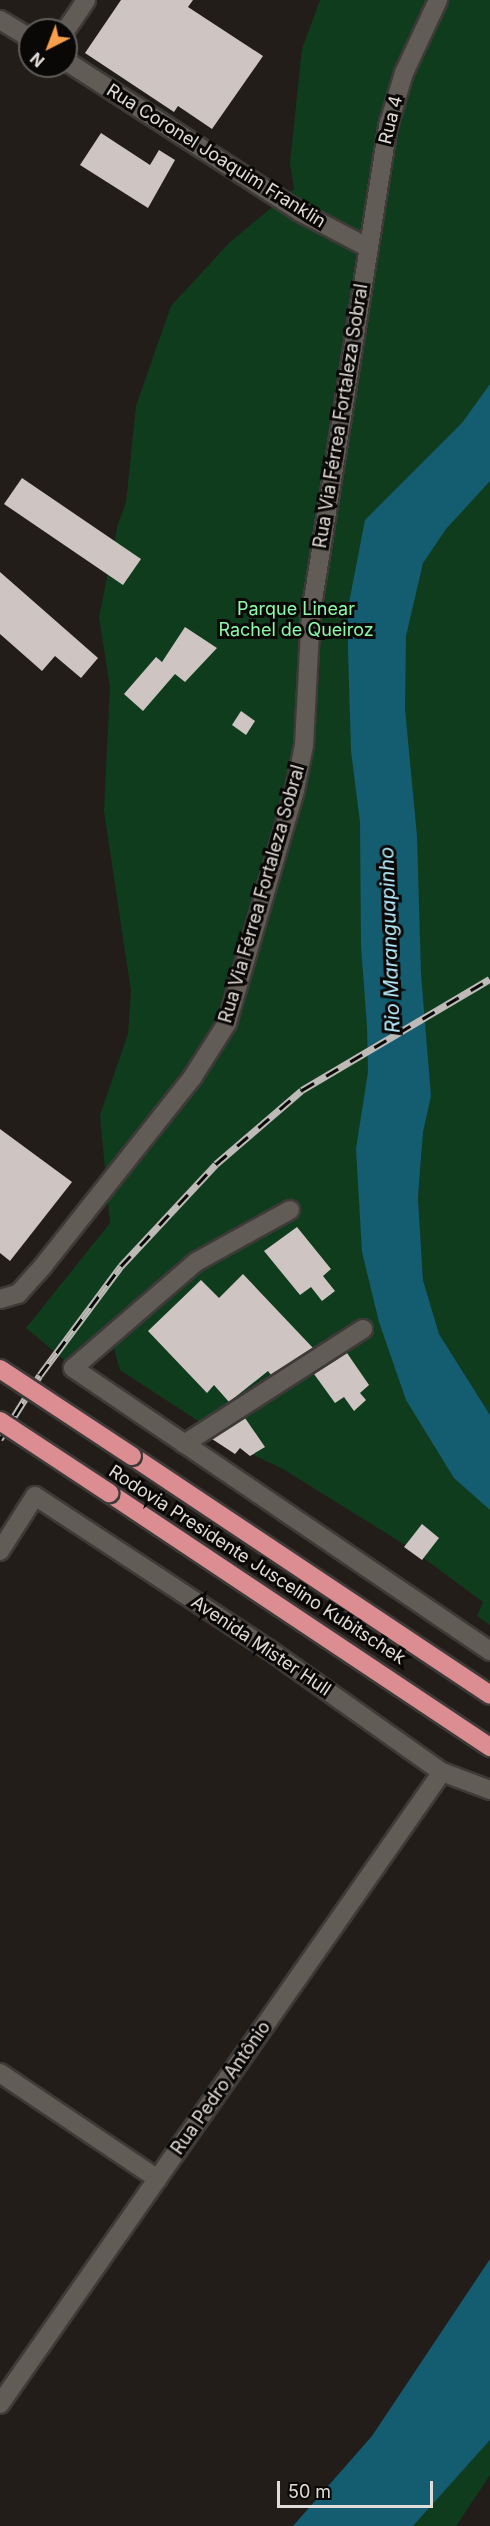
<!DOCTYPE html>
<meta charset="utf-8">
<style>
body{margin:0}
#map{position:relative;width:490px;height:2526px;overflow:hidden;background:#221d19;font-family:Inter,sans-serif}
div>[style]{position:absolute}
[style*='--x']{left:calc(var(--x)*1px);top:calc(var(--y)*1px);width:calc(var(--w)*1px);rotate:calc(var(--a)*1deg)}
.green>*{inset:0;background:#103c1e}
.water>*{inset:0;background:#145c70}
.building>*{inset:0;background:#cec5c2}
.roads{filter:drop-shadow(2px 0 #3e3a38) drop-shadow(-2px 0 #3e3a38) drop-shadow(0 2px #3e3a38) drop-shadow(0 -2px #3e3a38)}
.street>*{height:18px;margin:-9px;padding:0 9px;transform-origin:9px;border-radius:9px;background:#625c57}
.secondary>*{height:18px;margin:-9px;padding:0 9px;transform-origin:9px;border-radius:9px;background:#625c57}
.highway>*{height:18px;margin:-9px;padding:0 9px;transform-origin:9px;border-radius:9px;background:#db8d92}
.rail>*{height:7px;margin-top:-3.5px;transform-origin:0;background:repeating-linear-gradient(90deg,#0a0806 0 14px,#bebab7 0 28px);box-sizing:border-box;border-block:2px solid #bebab7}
.bridges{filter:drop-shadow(2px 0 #3e3a38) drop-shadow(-2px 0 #3e3a38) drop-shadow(0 2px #3e3a38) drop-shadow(0 -2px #3e3a38)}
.highway-bridge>*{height:18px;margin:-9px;padding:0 9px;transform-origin:9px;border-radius:9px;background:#db8d92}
span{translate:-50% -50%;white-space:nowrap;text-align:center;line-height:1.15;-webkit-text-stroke:6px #0a0806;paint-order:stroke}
.street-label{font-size:18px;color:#e0dcd9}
.park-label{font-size:18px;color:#8bf9a7}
.water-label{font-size:20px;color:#b4ebfd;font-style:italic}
.north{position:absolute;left:18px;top:18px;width:60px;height:60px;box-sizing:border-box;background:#0a0806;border:2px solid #605d5a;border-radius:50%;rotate:222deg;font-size:16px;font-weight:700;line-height:24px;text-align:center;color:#e0dcd9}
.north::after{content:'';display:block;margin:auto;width:21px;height:27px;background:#f99f4d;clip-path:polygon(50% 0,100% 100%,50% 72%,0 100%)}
.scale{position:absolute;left:277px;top:2481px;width:156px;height:27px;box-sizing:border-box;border:3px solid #e0dcd9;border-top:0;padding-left:8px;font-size:18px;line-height:21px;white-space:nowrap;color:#e0dcd9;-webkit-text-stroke:4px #0a0806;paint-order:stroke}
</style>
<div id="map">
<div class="green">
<div style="clip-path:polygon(320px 0,490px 0,490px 1415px,439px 1334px,423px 1280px,418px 1198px,422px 1149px,394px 1238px,490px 1460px,490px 1625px,477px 1616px,483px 1602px,410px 1548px,283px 1469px,241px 1449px,120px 1370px,108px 1327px,69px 1364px,26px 1328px,110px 1223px,100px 1115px,128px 1034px,131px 991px,104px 811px,110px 687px,99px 617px,118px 524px,126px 503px,136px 406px,171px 306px,230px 242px,294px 189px,290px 163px,302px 49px)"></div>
<div style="clip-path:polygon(490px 2440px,490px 2475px,456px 2526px,413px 2526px)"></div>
</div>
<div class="water">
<div style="clip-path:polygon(490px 384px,490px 481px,446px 529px,423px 563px,406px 636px,405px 709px,417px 836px,421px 974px,431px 1096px,423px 1132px,418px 1198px,423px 1280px,439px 1334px,490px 1415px,490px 1510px,454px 1478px,406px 1400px,379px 1322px,362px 1252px,356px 1149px,368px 1072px,367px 1026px,361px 946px,360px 822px,351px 751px,348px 650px,348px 608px,365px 520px,462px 423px)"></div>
<div style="clip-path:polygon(490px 2259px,490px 2440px,413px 2526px,293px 2526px,372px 2436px)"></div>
</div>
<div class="building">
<div style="clip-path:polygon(121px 0,193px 0,188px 7px,263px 56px,212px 129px,178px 106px,174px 112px,85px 53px)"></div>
<div style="clip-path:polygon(101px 133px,150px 165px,159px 150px,175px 160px,148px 208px,80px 165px)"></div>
<div style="clip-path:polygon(22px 478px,141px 559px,123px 585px,4px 504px)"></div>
<div style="clip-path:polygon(0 572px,98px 658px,81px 678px,55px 656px,42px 671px,0 634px)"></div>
<div style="clip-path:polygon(185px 627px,217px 648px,185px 682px,175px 674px,143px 711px,124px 694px,156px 657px,162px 662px)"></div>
<div style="clip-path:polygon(241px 711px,255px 721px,246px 735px,232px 725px)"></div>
<div style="clip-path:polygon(0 1129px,72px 1182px,10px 1261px,0 1253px)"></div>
<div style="clip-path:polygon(297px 1227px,331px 1269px,323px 1276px,335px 1291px,322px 1301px,311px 1287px,300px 1295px,264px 1251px)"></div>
<div style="clip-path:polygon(243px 1274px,313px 1348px,271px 1375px,268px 1371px,229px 1402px,214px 1385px,207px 1393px,148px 1331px,201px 1280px,219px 1298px)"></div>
<div style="clip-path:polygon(347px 1353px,369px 1385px,360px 1393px,366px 1400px,354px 1411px,344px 1397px,335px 1403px,314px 1374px)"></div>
<div style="clip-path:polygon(245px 1418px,265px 1447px,250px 1456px,240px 1448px,235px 1454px,212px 1439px)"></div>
<div style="clip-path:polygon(422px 1524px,439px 1538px,422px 1560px,404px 1547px)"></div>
</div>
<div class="roads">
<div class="street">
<div style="--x:0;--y:20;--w:35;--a:31"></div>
<div style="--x:66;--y:30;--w:36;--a:-56"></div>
<div style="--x:66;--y:61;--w:278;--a:32.8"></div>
<div style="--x:300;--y:212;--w:76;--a:27.6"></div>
<div style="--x:290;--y:1210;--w:107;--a:151"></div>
<div style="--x:196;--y:1262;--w:162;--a:139.2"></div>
<div style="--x:73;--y:1368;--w:504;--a:34.16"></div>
<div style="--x:184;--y:1444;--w:213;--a:-32.7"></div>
<div style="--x:0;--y:1551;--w:65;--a:-57.5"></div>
<div style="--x:35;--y:1496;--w:279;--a:33.3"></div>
<div style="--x:268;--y:1649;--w:213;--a:35.3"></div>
<div style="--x:442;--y:1772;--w:51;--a:20.6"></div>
<div style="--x:0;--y:2073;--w:190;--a:33.9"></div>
<div style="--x:0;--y:2404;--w:771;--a:-55.03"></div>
</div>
<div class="secondary">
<div style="--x:0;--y:1299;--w:19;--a:-16"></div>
<div style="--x:18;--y:1294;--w:38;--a:-48"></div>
<div style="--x:43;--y:1266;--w:240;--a:-51.6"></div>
<div style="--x:192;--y:1078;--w:65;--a:-57.5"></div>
<div style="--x:227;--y:1023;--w:243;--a:-73.7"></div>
<div style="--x:295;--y:790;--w:46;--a:-78.7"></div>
<div style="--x:304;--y:745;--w:132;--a:-87"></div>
<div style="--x:311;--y:613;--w:496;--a:-81"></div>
<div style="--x:389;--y:123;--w:52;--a:-73.3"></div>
<div style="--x:404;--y:73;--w:81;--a:-65"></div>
</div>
<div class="highway">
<div style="--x:132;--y:1456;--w:430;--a:33.7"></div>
<div style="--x:109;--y:1493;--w:458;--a:33.7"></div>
</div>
</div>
<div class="rail">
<div style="--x:0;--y:1439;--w:75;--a:-58"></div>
<div style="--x:40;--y:1375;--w:136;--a:-53.4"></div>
<div style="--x:121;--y:1266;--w:139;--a:-47"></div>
<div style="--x:216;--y:1164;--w:113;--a:-40.7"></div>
<div style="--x:302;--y:1090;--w:218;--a:-30.6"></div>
</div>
<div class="bridges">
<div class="highway-bridge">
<div style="--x:0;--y:1369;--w:158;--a:33.4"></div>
<div style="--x:0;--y:1421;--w:131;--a:33.4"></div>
</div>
</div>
<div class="street-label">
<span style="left:391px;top:120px;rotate:-76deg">Rua 4</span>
<span style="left:216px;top:156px;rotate:32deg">Rua Coronel Joaquim Franklin</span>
<span style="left:341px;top:416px;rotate:-81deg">Rua Via Férrea Fortaleza Sobral</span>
<span style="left:262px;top:894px;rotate:-74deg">Rua Via Férrea Fortaleza Sobral</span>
<span style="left:257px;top:1565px;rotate:33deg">Rodovia Presidente Juscelino Kubitschek</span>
<span style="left:261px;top:1646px;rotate:34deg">Avenida Mister Hull</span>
<span style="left:221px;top:2088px;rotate:-55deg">Rua Pedro Antônio</span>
</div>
<div class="park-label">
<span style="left:296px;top:620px">Parque Linear<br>Rachel de Queiroz</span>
</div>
<div class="water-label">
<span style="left:390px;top:940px;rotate:-92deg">Rio Maranguapinho</span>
</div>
<div class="north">N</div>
<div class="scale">50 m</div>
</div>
